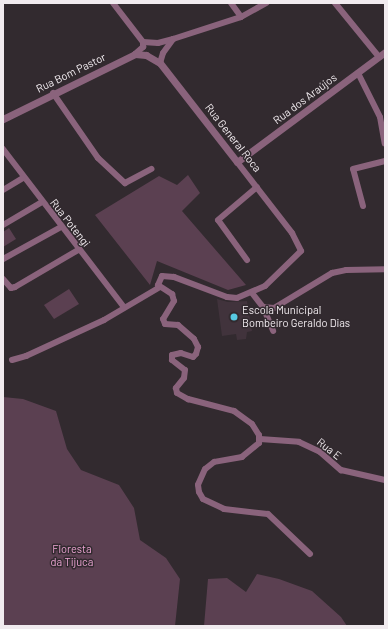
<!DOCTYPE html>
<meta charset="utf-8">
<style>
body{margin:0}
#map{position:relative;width:388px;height:629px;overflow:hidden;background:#322a2f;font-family:Barlow,sans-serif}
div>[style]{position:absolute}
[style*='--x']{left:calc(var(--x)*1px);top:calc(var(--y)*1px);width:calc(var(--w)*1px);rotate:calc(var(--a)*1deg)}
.built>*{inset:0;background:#41333c}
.green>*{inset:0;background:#5b4051}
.minor>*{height:6px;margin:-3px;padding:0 3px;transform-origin:3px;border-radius:3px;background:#8a637c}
.tertiary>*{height:7px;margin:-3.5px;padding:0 3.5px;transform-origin:3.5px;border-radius:3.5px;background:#8a637c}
.dots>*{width:11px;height:11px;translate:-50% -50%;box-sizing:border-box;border:2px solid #322a2f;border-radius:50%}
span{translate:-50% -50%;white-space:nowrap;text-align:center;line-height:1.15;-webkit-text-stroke:3px #322a2f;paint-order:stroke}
.street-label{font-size:11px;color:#f1ebef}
.poi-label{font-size:11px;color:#f1ebef}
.left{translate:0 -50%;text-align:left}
.park-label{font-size:11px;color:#eca4d3}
.frame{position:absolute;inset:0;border:4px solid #f1ebef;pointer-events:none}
</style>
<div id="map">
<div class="built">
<div style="clip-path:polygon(217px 299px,228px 302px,247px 301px,252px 331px,247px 332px,246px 339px,237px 340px,236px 334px,222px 336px)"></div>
</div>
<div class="green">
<div style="clip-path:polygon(188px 175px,200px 193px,182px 211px,246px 285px,228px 290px,157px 261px,150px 285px,95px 215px,159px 176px,177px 185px)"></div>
<div style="clip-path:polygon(9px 228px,16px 239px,3px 247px,3px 232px)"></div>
<div style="clip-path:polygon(69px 289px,79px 304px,54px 319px,44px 305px)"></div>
<div style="clip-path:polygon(3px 397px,23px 399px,56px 411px,67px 449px,81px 470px,119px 485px,134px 508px,140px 540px,166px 558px,180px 579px,175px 626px,3px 626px)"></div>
<div style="clip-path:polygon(257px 574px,279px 579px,312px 591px,341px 617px,347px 626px,204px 626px,208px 579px,227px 578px,246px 592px)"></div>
</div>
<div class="minor">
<div style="--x:113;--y:3;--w:49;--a:52.4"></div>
<div style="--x:231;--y:3;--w:17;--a:54"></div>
<div style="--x:335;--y:3;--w:70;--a:50.8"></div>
<div style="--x:143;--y:42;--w:15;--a:4"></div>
<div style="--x:158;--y:43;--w:16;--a:-15"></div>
<div style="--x:173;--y:39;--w:71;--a:-17.9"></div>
<div style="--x:241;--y:17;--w:29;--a:-29"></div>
<div style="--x:135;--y:54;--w:11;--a:-41"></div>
<div style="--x:143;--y:47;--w:5;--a:-90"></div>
<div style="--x:160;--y:63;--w:10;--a:-73"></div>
<div style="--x:163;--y:53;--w:17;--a:-54"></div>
<div style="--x:358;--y:73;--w:49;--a:63.4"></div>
<div style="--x:380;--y:117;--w:27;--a:80"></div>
<div style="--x:53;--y:93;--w:79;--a:55.3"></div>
<div style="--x:98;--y:158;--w:37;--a:43"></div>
<div style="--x:125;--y:183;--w:30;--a:-28"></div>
<div style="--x:3;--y:149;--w:198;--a:52.6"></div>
<div style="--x:237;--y:162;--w:90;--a:52.2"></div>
<div style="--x:292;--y:233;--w:20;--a:63"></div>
<div style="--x:301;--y:251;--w:50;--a:135.8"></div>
<div style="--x:265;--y:286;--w:30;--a:157"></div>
<div style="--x:237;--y:298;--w:10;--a:-174"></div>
<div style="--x:227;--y:297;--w:57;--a:-159.3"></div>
<div style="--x:174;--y:277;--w:12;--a:-175"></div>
<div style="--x:162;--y:276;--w:10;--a:114"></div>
<div style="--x:158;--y:285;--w:17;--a:33"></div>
<div style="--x:172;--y:294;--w:7;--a:74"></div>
<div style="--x:174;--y:301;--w:21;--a:121"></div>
<div style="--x:163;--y:319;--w:5;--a:68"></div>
<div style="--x:165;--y:324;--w:13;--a:4"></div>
<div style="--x:178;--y:325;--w:21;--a:41"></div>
<div style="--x:194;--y:339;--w:9;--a:63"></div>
<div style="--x:198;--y:347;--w:7;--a:106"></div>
<div style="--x:196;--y:354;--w:4;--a:135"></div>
<div style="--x:193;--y:357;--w:13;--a:-162"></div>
<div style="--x:181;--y:353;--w:9;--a:167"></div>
<div style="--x:172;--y:355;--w:5;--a:90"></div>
<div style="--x:172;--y:360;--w:16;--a:38"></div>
<div style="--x:185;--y:370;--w:8;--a:97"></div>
<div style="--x:184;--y:378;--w:13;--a:129"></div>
<div style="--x:176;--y:388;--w:5;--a:79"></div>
<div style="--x:177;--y:393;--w:13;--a:29"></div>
<div style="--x:188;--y:399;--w:48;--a:14.6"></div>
<div style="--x:234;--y:411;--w:22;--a:36"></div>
<div style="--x:252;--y:424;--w:13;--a:58"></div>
<div style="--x:259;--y:435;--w:8;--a:90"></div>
<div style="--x:259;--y:443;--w:22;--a:141"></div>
<div style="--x:242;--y:457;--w:28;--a:170"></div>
<div style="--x:214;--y:462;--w:11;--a:142"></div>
<div style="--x:205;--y:469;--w:17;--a:114"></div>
<div style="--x:198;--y:485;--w:7;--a:82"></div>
<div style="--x:199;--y:492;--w:8;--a:60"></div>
<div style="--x:203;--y:499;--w:23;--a:25"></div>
<div style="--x:224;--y:509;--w:44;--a:6.5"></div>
<div style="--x:268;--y:514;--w:58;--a:43.6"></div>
<div style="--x:3;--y:190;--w:23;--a:-31"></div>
<div style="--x:363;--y:206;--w:38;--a:-105"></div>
<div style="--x:353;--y:169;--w:33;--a:-14"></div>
<div style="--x:3;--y:225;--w:45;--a:-30.5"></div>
<div style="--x:3;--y:259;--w:66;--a:-28.9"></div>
<div style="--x:247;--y:260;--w:49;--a:-125.9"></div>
<div style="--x:218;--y:220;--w:51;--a:-40.2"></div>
<div style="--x:3;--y:279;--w:12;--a:48"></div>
<div style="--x:11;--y:288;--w:4;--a:-14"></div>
<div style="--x:15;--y:287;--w:73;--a:-30.4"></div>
<div style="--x:252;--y:293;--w:18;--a:52"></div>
<div style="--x:263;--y:307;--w:11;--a:5"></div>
<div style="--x:274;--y:308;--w:68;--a:-31.1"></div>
<div style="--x:332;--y:273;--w:14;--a:-12"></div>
<div style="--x:346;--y:270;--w:39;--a:-1"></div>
<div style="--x:263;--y:307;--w:26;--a:67"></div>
<div style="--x:12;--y:360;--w:15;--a:-16"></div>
<div style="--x:26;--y:356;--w:86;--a:-24.8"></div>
<div style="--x:104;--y:320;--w:65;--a:-30.5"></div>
<div style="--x:260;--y:439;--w:39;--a:4"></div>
<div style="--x:299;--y:442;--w:23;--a:25"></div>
<div style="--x:320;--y:452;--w:28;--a:41"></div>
<div style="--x:341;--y:470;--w:45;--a:12.8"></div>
</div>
<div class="tertiary">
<div style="--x:3;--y:119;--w:147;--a:-26.2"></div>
<div style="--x:135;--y:54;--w:11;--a:5"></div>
<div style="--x:146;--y:55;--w:16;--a:30"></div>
<div style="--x:160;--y:63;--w:125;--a:52.1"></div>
<div style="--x:237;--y:162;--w:184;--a:-36.6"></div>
</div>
<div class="dots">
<div style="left:234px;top:317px;background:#57c9e2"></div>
</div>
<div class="street-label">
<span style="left:71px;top:73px;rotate:-26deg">Rua Bom Pastor</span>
<span style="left:305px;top:99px;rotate:-37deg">Rua dos Araújos</span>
<span style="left:233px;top:138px;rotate:52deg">Rua General Roca</span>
<span style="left:70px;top:223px;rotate:52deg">Rua Potengi</span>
<span style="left:329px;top:449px;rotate:38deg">Rua E</span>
</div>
<div class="poi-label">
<span class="left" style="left:242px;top:317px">Escola Municipal<br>Bombeiro Geraldo Dias</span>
</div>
<div class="park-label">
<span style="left:72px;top:556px">Floresta<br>da Tijuca</span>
</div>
<div class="frame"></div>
</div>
